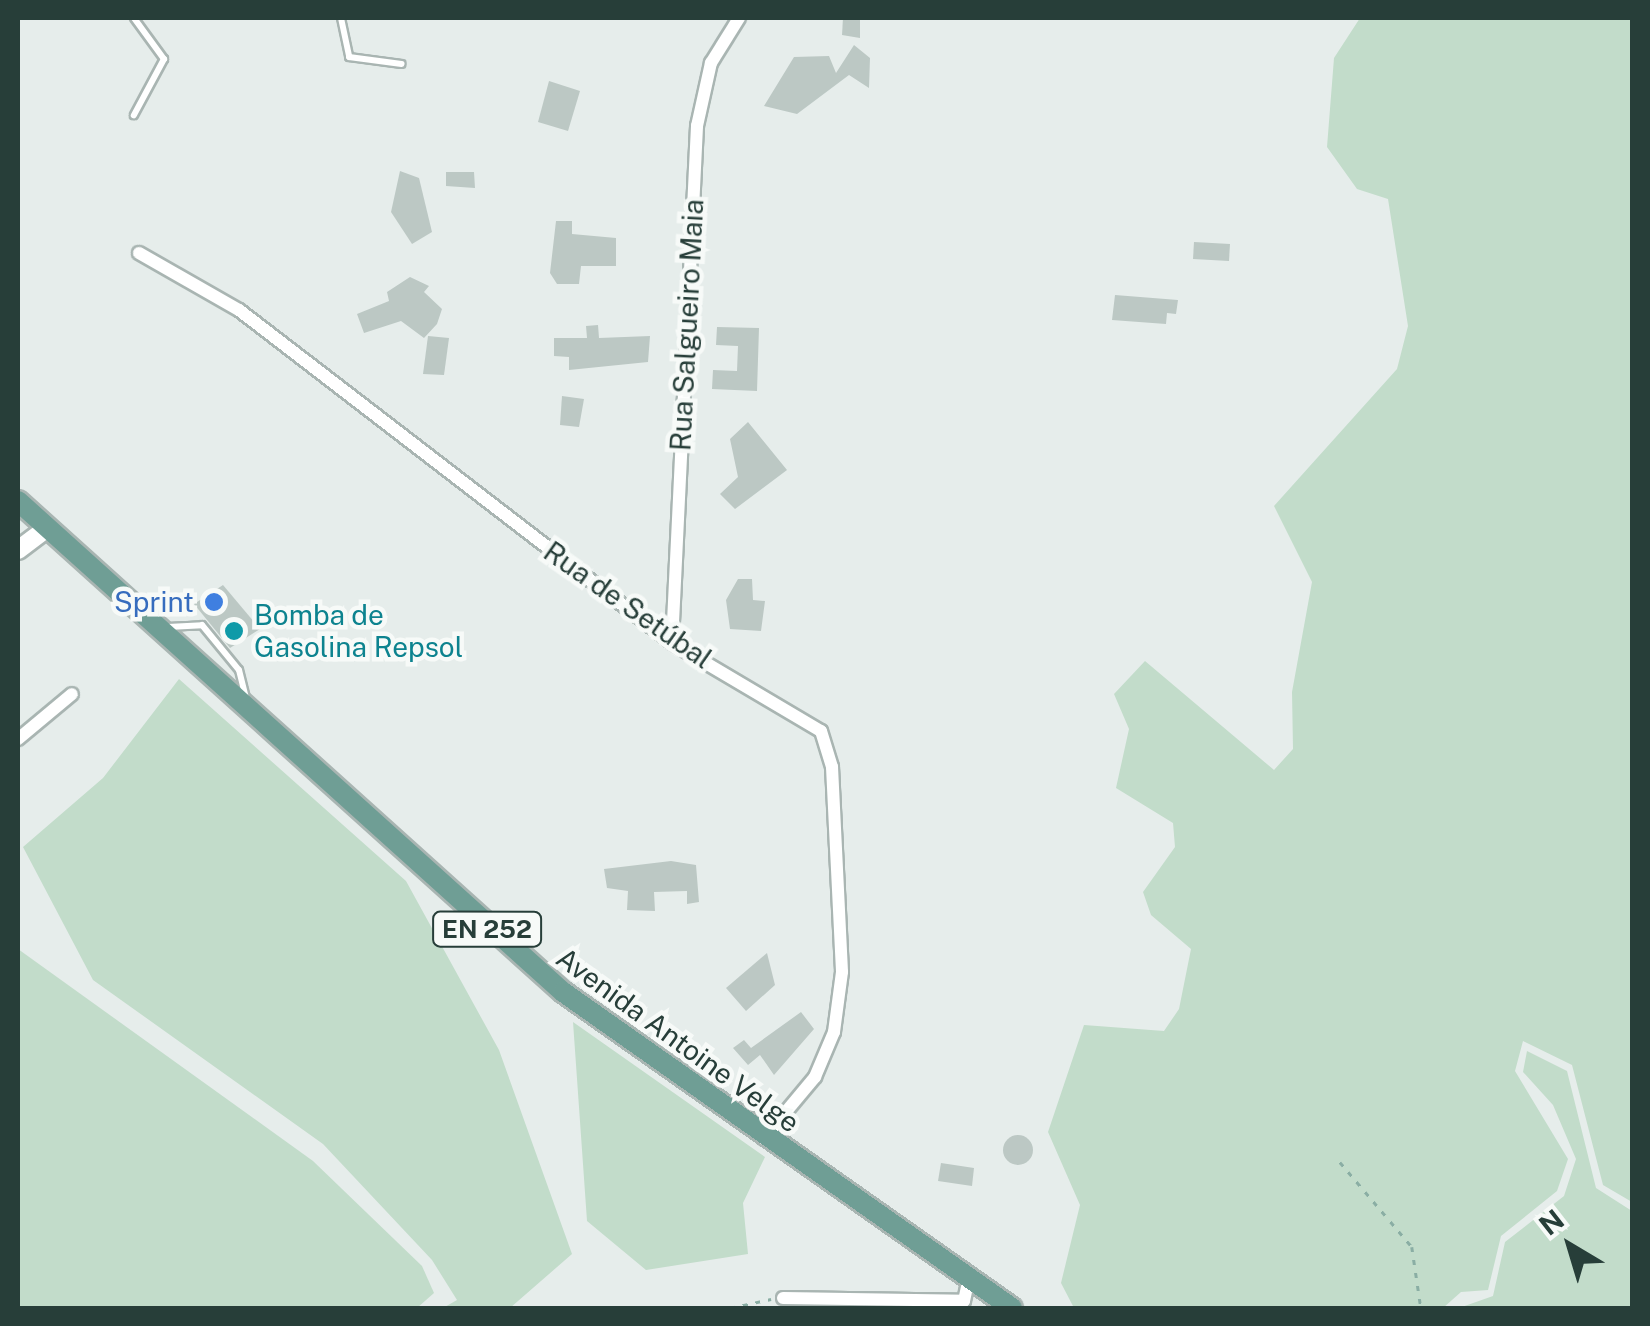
<!DOCTYPE html>
<meta charset="utf-8">
<style>
body{margin:0}
#map{position:relative;width:1650px;height:1326px;overflow:hidden;background:#e6edeb;font-family:"Public Sans",sans-serif}
div>[style]{position:absolute}
[style*='--x']{left:calc(var(--x)*1px);top:calc(var(--y)*1px);width:calc(var(--w)*1px);rotate:calc(var(--a)*1deg)}
.green>*{inset:0;background:#c2dcca}
.building>*{inset:0;background:#bcc8c4}
.round{border-radius:50%}
.path>*{height:2.5px;margin-top:-1.25px;transform-origin:0;background:repeating-linear-gradient(90deg,#8aaea4 0 5px,transparent 0 13px)}
.roads{filter:drop-shadow(2px 0 #a9b5b2) drop-shadow(-2px 0 #a9b5b2) drop-shadow(0 2px #a9b5b2) drop-shadow(0 -2px #a9b5b2)}
.lane>*{height:6px;margin:-3px;padding:0 3px;transform-origin:3px;border-radius:3px;background:#fff}
.street>*{height:12px;margin:-6px;padding:0 6px;transform-origin:6px;border-radius:6px;background:#fff}
.secondary>*{height:18px;margin:-9px;padding:0 9px;transform-origin:9px;border-radius:9px;background:#fff}
.primary>*{height:20px;margin:-10px;padding:0 10px;transform-origin:10px;border-radius:10px;background:#6f9e95}
.dots>*{width:28px;height:28px;translate:-50% -50%;box-sizing:border-box;border:5px solid #f7faf8;border-radius:50%}
span{translate:-50% -50%;white-space:nowrap;text-align:center;line-height:1.15;-webkit-text-stroke:9px #f7faf8;paint-order:stroke}
.shield-label span{padding:2px 8px;background:#f7faf8;border:2px solid;border-radius:8px;-webkit-text-stroke-width:0}
.shield-label{font-size:25px;color:#273e39;font-weight:700}
.street-label{font-size:28px;color:#273e39}
.shop-label{font-size:28px;color:#366cbe}
.right{translate:-100% -50%;text-align:right}
.culture-label{font-size:28px;color:#0d838f}
.left{translate:0 -50%;text-align:left}
.frame{position:absolute;inset:0;border:20px solid #273e39;pointer-events:none}
.north{position:absolute;left:1520px;top:1196px;width:100px;height:100px;-webkit-text-stroke:8px #f7faf8;paint-order:stroke;rotate:322deg;font-size:28px;font-weight:700;line-height:40px;text-align:center;color:#273e39}
.north::after{content:'';display:block;margin:auto;width:35px;height:45px;background:#273e39;clip-path:polygon(50% 0,100% 100%,50% 72%,0 100%)}
</style>
<div id="map">
<div class="green">
<div style="clip-path:polygon(1360px 18px,1632px 18px,1632px 1202px,1603px 1185px,1572px 1065px,1523px 1041px,1515px 1071px,1568px 1159px,1557px 1191px,1501px 1236px,1488px 1290px,1461px 1292px,1443px 1308px,1074px 1308px,1061px 1283px,1080px 1205px,1048px 1132px,1084px 1025px,1164px 1031px,1179px 1009px,1191px 949px,1151px 915px,1143px 892px,1175px 847px,1173px 823px,1116px 788px,1129px 729px,1114px 694px,1145px 661px,1274px 770px,1293px 749px,1292px 692px,1312px 582px,1274px 506px,1397px 369px,1408px 326px,1388px 199px,1357px 189px,1327px 147px,1334px 58px)"></div>
<div style="clip-path:polygon(179px 679px,406px 881px,499px 1050px,572px 1254px,510px 1308px,443px 1308px,457px 1300px,432px 1260px,323px 1144px,93px 980px,23px 847px,103px 778px)"></div>
<div style="clip-path:polygon(18px 949px,313px 1161px,422px 1266px,434px 1293px,417px 1308px,18px 1308px)"></div>
<div style="clip-path:polygon(573px 1022px,765px 1157px,743px 1203px,748px 1254px,646px 1270px,587px 1221px)"></div>
<div style="clip-path:polygon(1527px 1051px,1567px 1071px,1596px 1188px,1632px 1211px,1632px 1308px,1459px 1308px,1493px 1296px,1505px 1242px,1564px 1196px,1576px 1159px,1553px 1105px,1523px 1072px)"></div>
</div>
<div class="building">
<div style="clip-path:polygon(843px 18px,860px 18px,860px 38px,842px 35px)"></div>
<div style="clip-path:polygon(854px 45px,870px 58px,869px 88px,849px 75px,797px 114px,764px 106px,794px 57px,829px 56px,836px 73px)"></div>
<div style="clip-path:polygon(549px 81px,580px 91px,568px 131px,538px 122px)"></div>
<div style="clip-path:polygon(400px 171px,419px 178px,432px 232px,412px 244px,391px 212px)"></div>
<div style="clip-path:polygon(446px 172px,474px 172px,475px 188px,446px 186px)"></div>
<div style="clip-path:polygon(556px 221px,572px 221px,572px 234px,616px 238px,616px 266px,581px 266px,579px 284px,557px 284px,550px 273px)"></div>
<div style="clip-path:polygon(1194px 242px,1230px 244px,1229px 261px,1193px 259px)"></div>
<div style="clip-path:polygon(410px 277px,429px 286px,424px 292px,442px 309px,437px 324px,424px 338px,401px 321px,364px 333px,357px 314px,389px 301px,387px 292px)"></div>
<div style="clip-path:polygon(1115px 295px,1178px 300px,1176px 314px,1167px 313px,1166px 324px,1112px 320px)"></div>
<div style="clip-path:polygon(598px 325px,599px 338px,650px 336px,648px 362px,569px 370px,569px 357px,554px 356px,554px 338px,587px 338px,586px 326px)"></div>
<div style="clip-path:polygon(717px 327px,759px 328px,757px 391px,712px 389px,713px 370px,737px 371px,738px 346px,716px 345px)"></div>
<div style="clip-path:polygon(428px 336px,449px 338px,444px 375px,423px 374px)"></div>
<div style="clip-path:polygon(562px 396px,584px 399px,579px 427px,560px 425px)"></div>
<div style="clip-path:polygon(748px 422px,787px 470px,735px 509px,720px 494px,738px 477px,730px 439px)"></div>
<div style="clip-path:polygon(738px 579px,752px 579px,753px 600px,765px 601px,761px 631px,730px 629px,726px 600px)"></div>
<div style="clip-path:polygon(223px 585px,260px 629px,230px 648px,194px 604px)"></div>
<div style="clip-path:polygon(671px 861px,696px 865px,699px 902px,687px 904px,687px 891px,654px 892px,655px 911px,627px 910px,628px 891px,607px 888px,604px 869px)"></div>
<div style="clip-path:polygon(767px 953px,775px 985px,746px 1011px,726px 988px)"></div>
<div style="clip-path:polygon(801px 1012px,814px 1029px,774px 1075px,760px 1055px,748px 1065px,733px 1048px,744px 1040px,751px 1048px)"></div>
<div class="round" style="left:1003px;top:1135px;width:30px;height:30px"></div>
<div style="clip-path:polygon(941px 1163px,974px 1168px,972px 1186px,938px 1181px)"></div>
</div>
<div class="path">
<div style="--x:1340;--y:1162;--w:111;--a:49.7"></div>
<div style="--x:1412;--y:1247;--w:62;--a:81.6"></div>
<div style="--x:730;--y:1308;--w:42;--a:-12.4"></div>
</div>
<div class="roads">
<div class="lane">
<div style="--x:134;--y:18;--w:51;--a:53.8"></div>
<div style="--x:164;--y:59;--w:64;--a:118.2"></div>
<div style="--x:341;--y:18;--w:40;--a:78"></div>
<div style="--x:349;--y:57;--w:53;--a:7.5"></div>
<div style="--x:168;--y:627;--w:34;--a:-3"></div>
<div style="--x:202;--y:625;--w:58;--a:50.6"></div>
<div style="--x:239;--y:670;--w:30;--a:76"></div>
</div>
<div class="street">
<div style="--x:139;--y:253;--w:115;--a:29.7"></div>
<div style="--x:239;--y:310;--w:546;--a:37.56"></div>
<div style="--x:672;--y:643;--w:173;--a:30.6"></div>
<div style="--x:821;--y:731;--w:38;--a:73"></div>
<div style="--x:832;--y:767;--w:205;--a:87.2"></div>
<div style="--x:842;--y:972;--w:61;--a:97.6"></div>
<div style="--x:834;--y:1032;--w:49;--a:112.9"></div>
<div style="--x:815;--y:1077;--w:80;--a:129.9"></div>
<div style="--x:672;--y:643;--w:518;--a:-87.23"></div>
<div style="--x:697;--y:126;--w:65;--a:-77.5"></div>
<div style="--x:711;--y:63;--w:53;--a:-58.1"></div>
<div style="--x:18;--y:739;--w:70;--a:-39.8"></div>
<div style="--x:783;--y:1298;--w:181;--a:0.9"></div>
<div style="--x:964;--y:1301;--w:24;--a:-78"></div>
</div>
<div class="secondary">
<div style="--x:18;--y:550;--w:36;--a:-37"></div>
</div>
<div class="primary">
<div style="--x:18;--y:501;--w:734;--a:42.02"></div>
<div style="--x:563;--y:992;--w:549;--a:35.14"></div>
</div>
</div>
<div class="dots">
<div style="left:214px;top:602px;background:#3f7fe0"></div>
<div style="left:234px;top:631px;background:#0f9aa8"></div>
</div>
<div class="shield-label">
<span style="left:487px;top:929px">EN 252</span>
</div>
<div class="street-label">
<span style="left:687px;top:325px;rotate:-87deg">Rua Salgueiro Maia</span>
<span style="left:628px;top:605px;rotate:35deg">Rua de Setúbal</span>
<span style="left:678px;top:1040px;rotate:36deg">Avenida Antoine Velge</span>
</div>
<div class="shop-label">
<span class="right" style="left:194px;top:602px">Sprint</span>
</div>
<div class="culture-label">
<span class="left" style="left:254px;top:631px">Bomba de<br>Gasolina Repsol</span>
</div>
<div class="frame"></div>
<div class="north">N</div>
</div>
